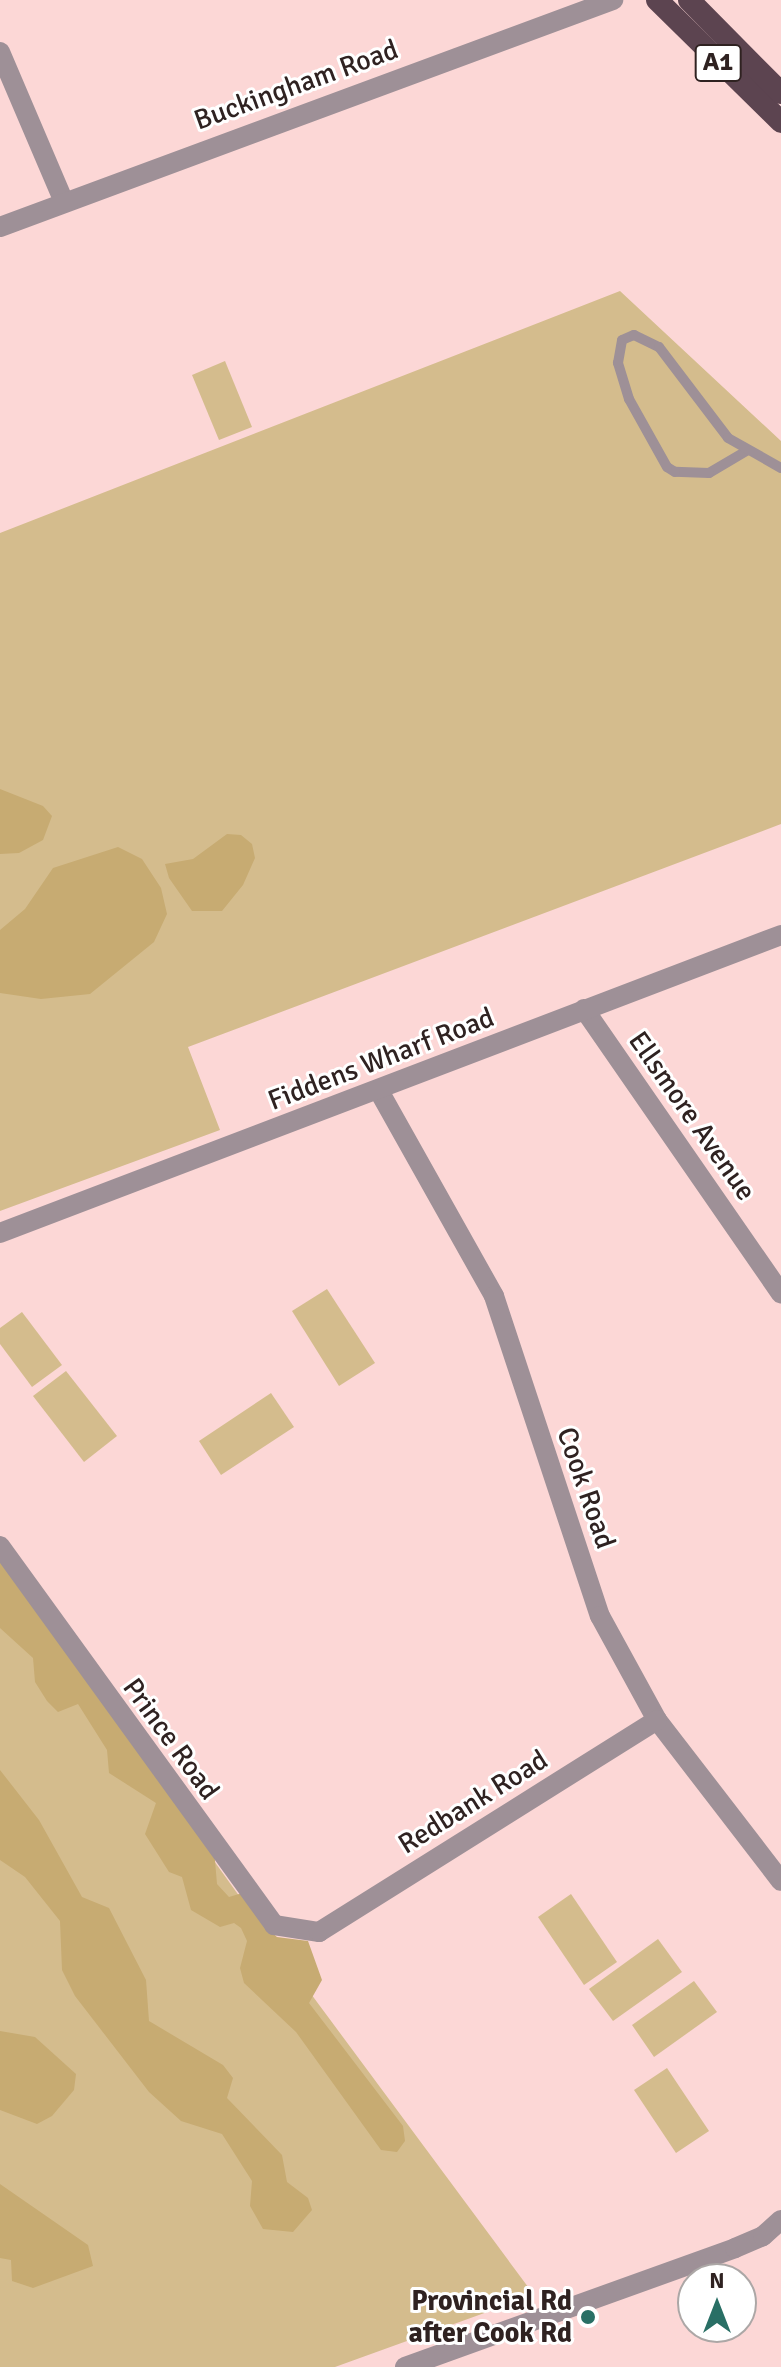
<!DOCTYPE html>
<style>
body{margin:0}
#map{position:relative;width:781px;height:2367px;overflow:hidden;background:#fcd7d6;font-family:Signika,sans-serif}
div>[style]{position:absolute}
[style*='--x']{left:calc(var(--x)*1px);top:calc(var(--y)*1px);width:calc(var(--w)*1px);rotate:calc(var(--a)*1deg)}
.green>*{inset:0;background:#d4bc8d}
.forest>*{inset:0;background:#c7ab72}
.service>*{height:10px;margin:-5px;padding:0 5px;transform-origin:5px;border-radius:5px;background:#9e9097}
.minor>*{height:20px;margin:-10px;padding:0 10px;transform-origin:10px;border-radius:10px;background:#9e9097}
.tertiary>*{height:20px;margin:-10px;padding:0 10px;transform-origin:10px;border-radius:10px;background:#9e9097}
.trunk>*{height:22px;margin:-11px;padding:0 11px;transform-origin:11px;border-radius:11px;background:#5c4450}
.dots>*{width:22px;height:22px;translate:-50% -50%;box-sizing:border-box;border:4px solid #fff;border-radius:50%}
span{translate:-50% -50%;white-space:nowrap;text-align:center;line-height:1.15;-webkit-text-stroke:6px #fff;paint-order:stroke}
.shield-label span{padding:2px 6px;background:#fff;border:2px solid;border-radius:6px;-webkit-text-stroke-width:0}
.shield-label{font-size:26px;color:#2f2221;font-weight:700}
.street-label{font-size:28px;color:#2f2221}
.poi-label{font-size:28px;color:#2f2221;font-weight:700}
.right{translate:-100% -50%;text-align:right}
.north{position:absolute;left:677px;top:2263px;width:80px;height:80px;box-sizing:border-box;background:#fff;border:2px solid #aca7a6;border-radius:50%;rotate:0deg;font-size:22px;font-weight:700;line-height:32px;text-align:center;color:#2f2221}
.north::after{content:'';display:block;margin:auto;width:28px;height:36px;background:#296f65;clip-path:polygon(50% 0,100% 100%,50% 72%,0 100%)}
</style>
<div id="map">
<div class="green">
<div style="clip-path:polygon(620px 291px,781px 441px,781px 824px,188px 1047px,220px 1130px,0 1211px,0 533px)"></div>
<div style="clip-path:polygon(225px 361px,252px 427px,219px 440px,192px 375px)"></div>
<div style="clip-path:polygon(327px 1289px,375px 1363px,339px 1386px,292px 1311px)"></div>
<div style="clip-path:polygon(22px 1312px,62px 1365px,32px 1387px,0 1344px,0 1328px)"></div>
<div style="clip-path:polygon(66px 1371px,117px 1436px,84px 1462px,33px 1396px)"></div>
<div style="clip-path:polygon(271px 1393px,294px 1427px,221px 1475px,199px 1441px)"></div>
<div style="clip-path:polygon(0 1562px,257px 1921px,534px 2295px,335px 2367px,0 2367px)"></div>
<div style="clip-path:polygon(571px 1894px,617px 1962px,584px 1985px,538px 1917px)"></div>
<div style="clip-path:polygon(658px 1939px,682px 1972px,613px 2021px,589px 1989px)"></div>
<div style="clip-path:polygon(694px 1981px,717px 2012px,654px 2057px,632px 2025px)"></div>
<div style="clip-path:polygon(667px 2068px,709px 2131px,676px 2153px,634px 2090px)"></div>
</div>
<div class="forest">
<div style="clip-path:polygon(0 789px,43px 806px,52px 816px,43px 840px,19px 853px,0 854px)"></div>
<div style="clip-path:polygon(227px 834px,241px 835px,252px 844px,255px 858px,243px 885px,222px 911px,192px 911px,169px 878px,165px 864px,193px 859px)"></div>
<div style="clip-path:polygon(118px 847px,142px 859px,161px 888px,167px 914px,154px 942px,90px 994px,41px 999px,0 993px,0 930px,25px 909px,53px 868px)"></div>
<div style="clip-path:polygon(0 1552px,214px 1849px,217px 1884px,229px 1897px,249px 1891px,264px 1926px,277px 1937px,308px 1941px,322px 1980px,309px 2003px,403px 2126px,405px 2141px,397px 2152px,381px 2150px,296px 2032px,244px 1983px,240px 1968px,247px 1941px,241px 1928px,234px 1923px,220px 1927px,191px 1910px,182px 1877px,169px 1872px,145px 1834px,156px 1803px,109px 1773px,107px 1750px,78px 1704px,58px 1712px,47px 1701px,35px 1682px,33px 1658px,0 1628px)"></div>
<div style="clip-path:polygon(0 1770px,39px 1820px,82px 1897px,109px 1908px,146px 1980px,149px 2021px,223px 2065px,233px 2078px,227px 2098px,282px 2155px,287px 2182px,308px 2198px,312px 2210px,293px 2232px,263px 2229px,250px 2206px,252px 2181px,222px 2134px,181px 2121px,149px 2092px,75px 1996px,62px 1970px,60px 1921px,25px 1877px,0 1860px)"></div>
<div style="clip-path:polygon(0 2031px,35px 2037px,76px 2074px,74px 2090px,52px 2116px,37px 2124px,0 2110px)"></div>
<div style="clip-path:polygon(0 2184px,88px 2245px,93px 2266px,33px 2288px,12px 2281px,11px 2260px,0 2258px)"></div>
</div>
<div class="service">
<div style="--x:748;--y:450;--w:45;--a:149.5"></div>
<div style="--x:709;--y:473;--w:34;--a:-178"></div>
<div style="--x:675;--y:472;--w:9;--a:-148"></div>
<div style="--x:667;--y:467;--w:78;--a:-119.2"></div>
<div style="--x:629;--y:399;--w:38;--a:-107"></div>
<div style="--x:618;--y:363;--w:23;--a:-80"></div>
<div style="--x:622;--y:340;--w:13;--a:-23"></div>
<div style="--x:634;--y:335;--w:28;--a:26"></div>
<div style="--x:659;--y:347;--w:114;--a:52.8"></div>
<div style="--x:728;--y:438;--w:61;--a:29.5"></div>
</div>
<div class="minor">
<div style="--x:0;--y:52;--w:163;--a:66.9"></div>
<div style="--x:0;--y:227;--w:654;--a:-20.32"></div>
<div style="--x:584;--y:1009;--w:346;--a:55.3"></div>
<div style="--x:379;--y:1091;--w:235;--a:60.7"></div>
<div style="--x:494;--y:1296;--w:337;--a:71.7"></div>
<div style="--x:600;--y:1616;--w:119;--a:61.3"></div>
<div style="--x:657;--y:1720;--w:203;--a:52.4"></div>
<div style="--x:0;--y:1546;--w:468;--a:54.1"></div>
<div style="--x:274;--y:1925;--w:46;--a:8.8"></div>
<div style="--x:319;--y:1932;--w:399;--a:-32.1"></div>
<div style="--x:405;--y:2367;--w:351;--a:-19.8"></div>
<div style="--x:735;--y:2248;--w:30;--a:-23"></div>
<div style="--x:763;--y:2236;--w:24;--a:-42"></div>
</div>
<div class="tertiary">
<div style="--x:0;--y:1233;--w:836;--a:-20.88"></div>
</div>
<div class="trunk">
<div style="--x:657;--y:0;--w:174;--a:44.5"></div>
<div style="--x:689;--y:0;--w:131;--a:45.3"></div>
</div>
<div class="dots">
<div style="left:588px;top:2317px;background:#296f65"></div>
</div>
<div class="shield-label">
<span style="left:718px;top:63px">A1</span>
</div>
<div class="street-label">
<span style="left:296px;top:85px;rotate:-20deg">Buckingham Road</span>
<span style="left:381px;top:1059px;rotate:-21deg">Fiddens Wharf Road</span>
<span style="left:692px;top:1116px;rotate:55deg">Ellsmore Avenue</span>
<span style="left:586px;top:1488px;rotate:71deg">Cook Road</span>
<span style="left:171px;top:1739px;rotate:54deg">Prince Road</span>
<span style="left:473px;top:1802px;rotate:-32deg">Redbank Road</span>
</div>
<div class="poi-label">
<span class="right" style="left:572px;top:2317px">Provincial Rd<br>after Cook Rd</span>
</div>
<div class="north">N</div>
</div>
